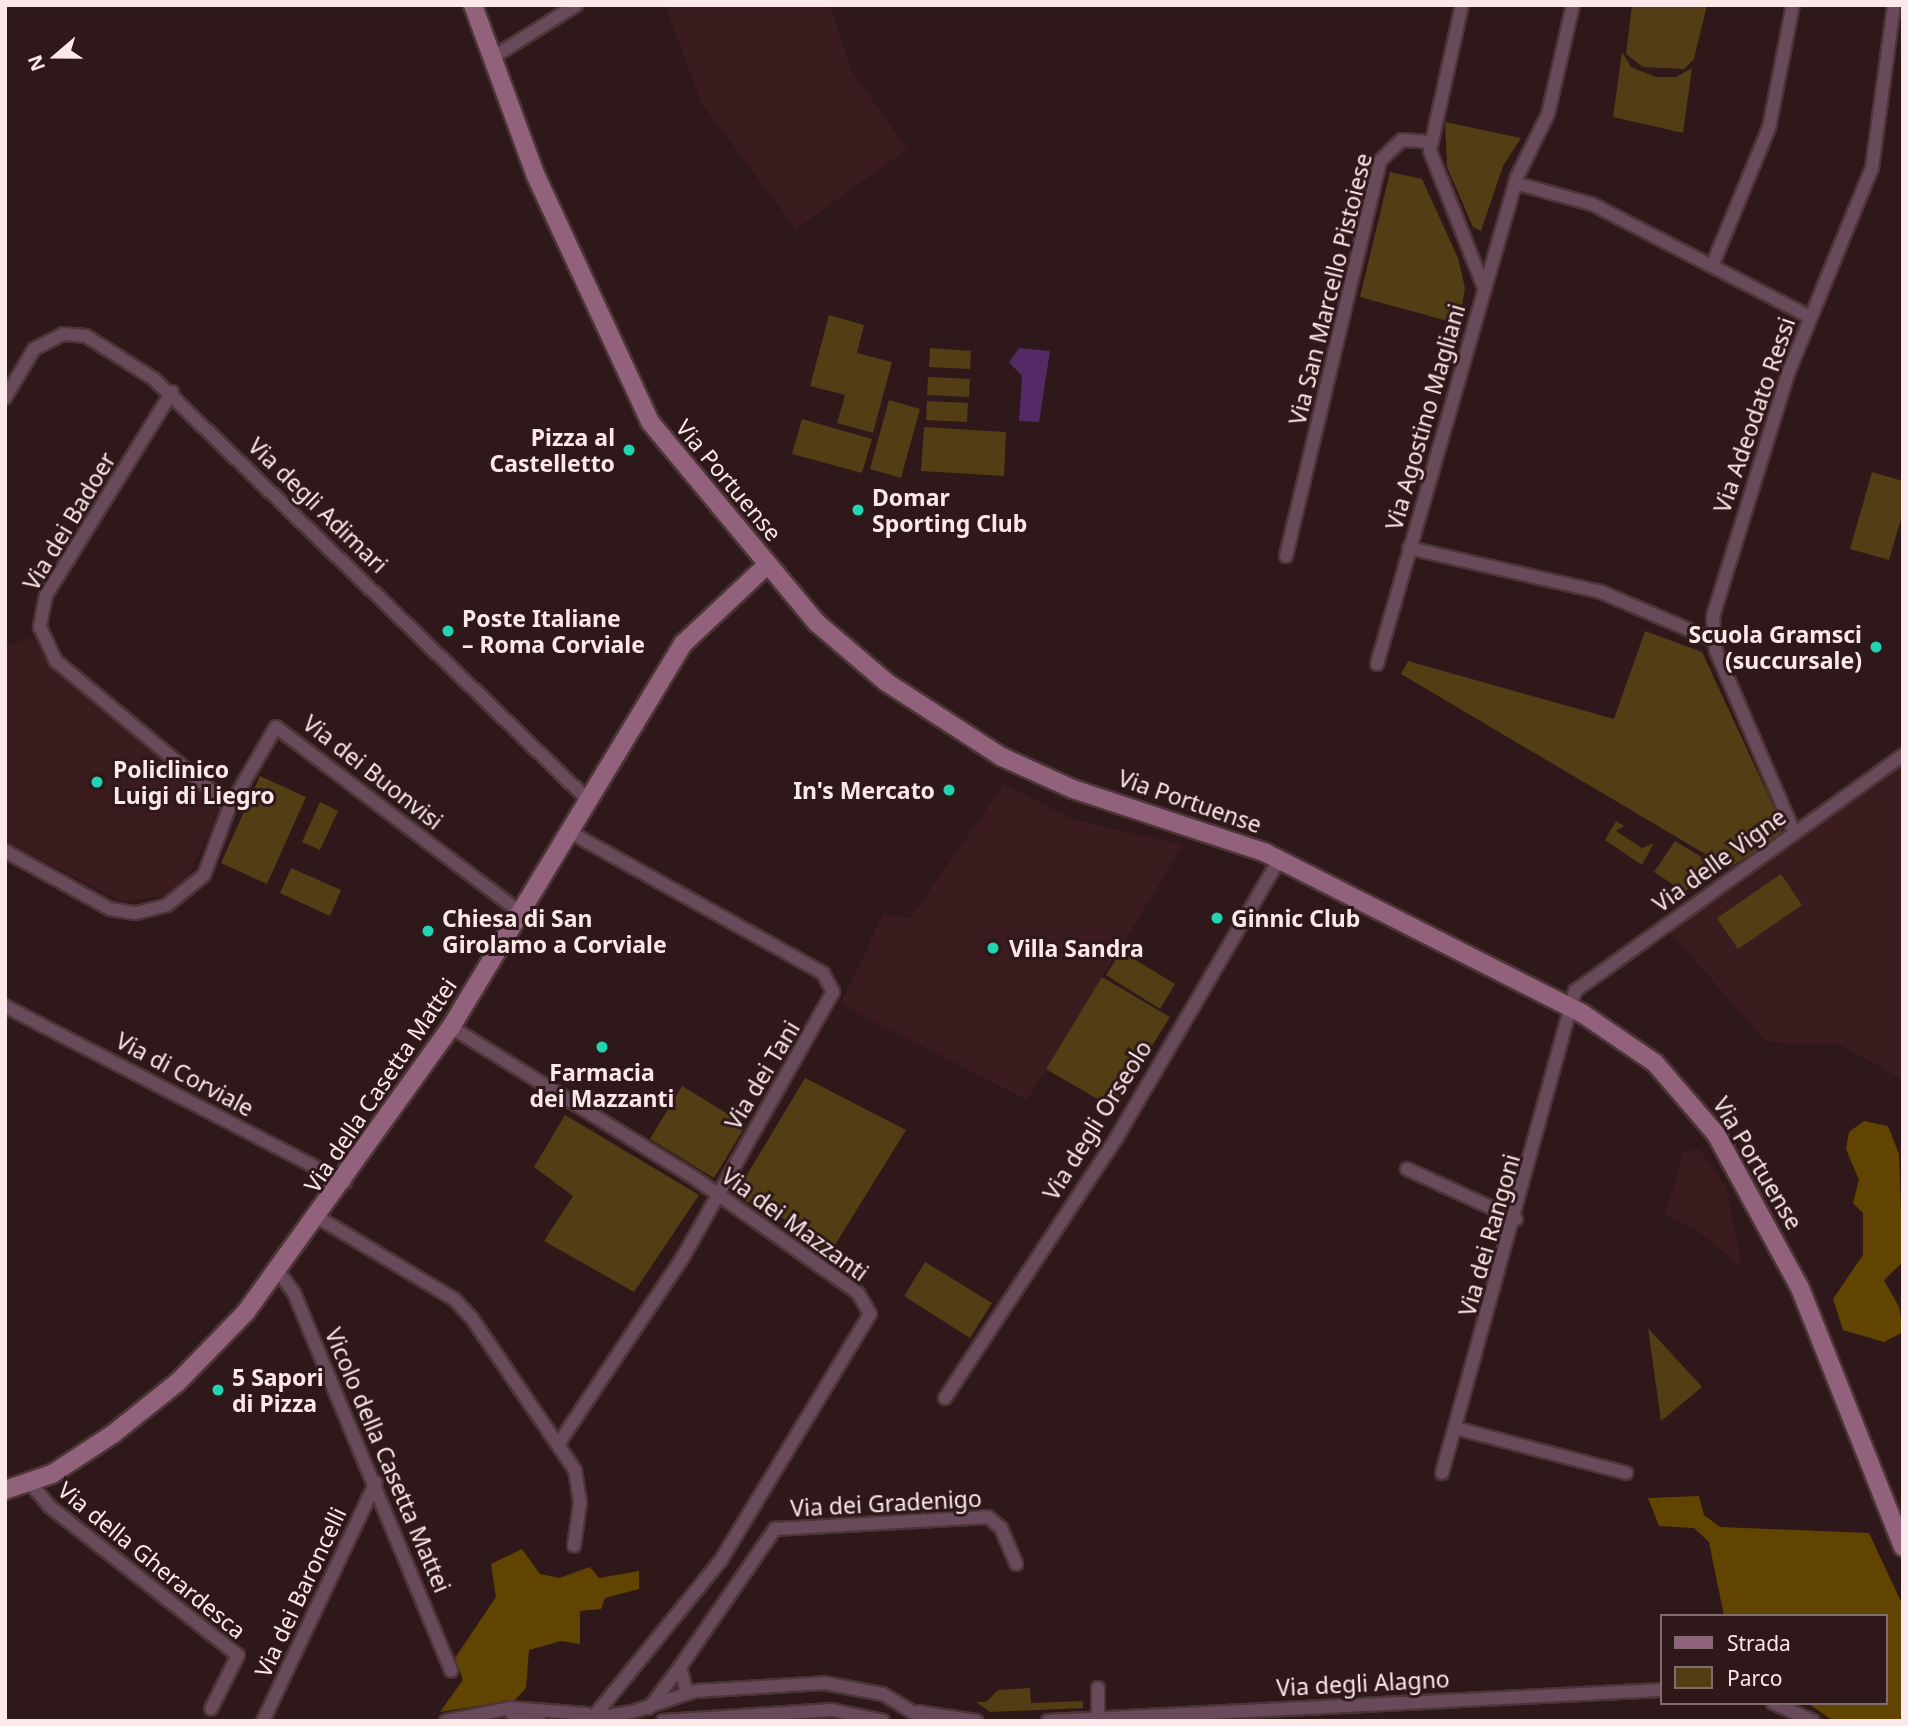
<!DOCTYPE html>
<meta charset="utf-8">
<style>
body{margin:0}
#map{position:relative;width:1908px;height:1726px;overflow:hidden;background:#2f1819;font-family:"Noto Sans",sans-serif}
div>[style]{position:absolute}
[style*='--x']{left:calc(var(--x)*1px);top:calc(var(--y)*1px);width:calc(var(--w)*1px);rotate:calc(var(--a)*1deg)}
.built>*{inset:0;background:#3b1c1e}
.green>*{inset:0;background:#523d14}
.forest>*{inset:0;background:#624401}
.water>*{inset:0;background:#532a65}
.roads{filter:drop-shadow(2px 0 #4c3536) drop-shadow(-2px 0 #4c3536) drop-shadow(0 2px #4c3536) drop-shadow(0 -2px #4c3536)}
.minor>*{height:12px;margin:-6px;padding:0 6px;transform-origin:6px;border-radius:6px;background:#684a5a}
.secondary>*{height:18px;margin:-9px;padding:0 9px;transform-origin:9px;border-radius:9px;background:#92617b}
.dots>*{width:19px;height:19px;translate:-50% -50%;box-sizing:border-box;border:4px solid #2f1819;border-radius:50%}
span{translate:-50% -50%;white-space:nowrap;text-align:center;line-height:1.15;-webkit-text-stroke:6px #2f1819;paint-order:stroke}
.street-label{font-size:23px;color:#fbe9e9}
.poi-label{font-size:23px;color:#fbe9e9;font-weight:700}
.right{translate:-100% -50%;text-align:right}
.left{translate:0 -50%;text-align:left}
.frame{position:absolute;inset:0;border:7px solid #fbe9e9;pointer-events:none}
.legend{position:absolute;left:1660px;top:1614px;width:228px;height:91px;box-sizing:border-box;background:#2f1819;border:2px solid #816c6c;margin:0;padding:9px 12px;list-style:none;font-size:21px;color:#fbe9e9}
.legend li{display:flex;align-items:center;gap:14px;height:35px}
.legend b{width:35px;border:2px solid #816c6c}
.north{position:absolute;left:21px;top:21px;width:70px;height:70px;-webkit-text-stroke:5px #2f1819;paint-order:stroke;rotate:250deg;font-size:19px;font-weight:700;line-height:28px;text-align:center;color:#fbe9e9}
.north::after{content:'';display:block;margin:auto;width:24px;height:32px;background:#fbe9e9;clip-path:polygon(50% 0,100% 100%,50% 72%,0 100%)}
</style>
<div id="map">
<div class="built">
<div style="clip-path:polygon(665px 5px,830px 5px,851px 70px,907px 149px,796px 229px,702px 104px)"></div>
<div style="clip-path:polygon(35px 637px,55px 670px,220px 810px,188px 877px,168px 895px,123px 902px,5px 841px,5px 645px)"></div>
<div style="clip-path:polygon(1903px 763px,1903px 1080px,1841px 1045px,1767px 1042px,1666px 928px)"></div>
<div style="clip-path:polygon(1004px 784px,1074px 820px,1183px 845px,1027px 1100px,841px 1004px,883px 914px,910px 919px)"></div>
<div style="clip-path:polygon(1699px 1149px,1726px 1188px,1742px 1267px,1694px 1228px,1665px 1215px,1683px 1153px)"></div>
</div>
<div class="green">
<div style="clip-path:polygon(1632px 5px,1707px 5px,1694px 59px,1684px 69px,1643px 67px,1626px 54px)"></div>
<div style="clip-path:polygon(1622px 52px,1631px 67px,1656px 77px,1676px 77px,1692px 68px,1683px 133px,1613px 117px)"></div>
<div style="clip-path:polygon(1445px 122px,1521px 138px,1503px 166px,1481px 231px,1473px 227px,1447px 167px)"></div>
<div style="clip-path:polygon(1390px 172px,1422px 179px,1458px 258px,1465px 288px,1459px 324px,1360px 297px)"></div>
<div style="clip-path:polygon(829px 315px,864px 325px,857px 353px,892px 362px,873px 433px,837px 423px,845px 395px,810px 386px)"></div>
<div style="clip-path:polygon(930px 348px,971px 351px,970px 369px,929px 367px)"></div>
<div style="clip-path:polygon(928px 377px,970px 379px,969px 397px,927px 395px)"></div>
<div style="clip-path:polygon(889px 400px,920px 409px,901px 478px,870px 469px)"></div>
<div style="clip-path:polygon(927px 401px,968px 403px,967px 422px,926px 420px)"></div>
<div style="clip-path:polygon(802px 419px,872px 439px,862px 473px,792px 454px)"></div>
<div style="clip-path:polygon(924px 427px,1006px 432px,1004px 476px,921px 471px)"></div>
<div style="clip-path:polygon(1872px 472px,1903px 481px,1903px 512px,1889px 560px,1850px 549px)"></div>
<div style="clip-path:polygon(1645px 631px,1702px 652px,1783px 827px,1779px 836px,1729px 868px,1401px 674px,1408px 661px,1614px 719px)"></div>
<div style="clip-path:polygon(260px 776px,306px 797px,267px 884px,221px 863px)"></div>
<div style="clip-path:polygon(320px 802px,338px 811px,320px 850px,302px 842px)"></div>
<div style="clip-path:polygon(1616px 821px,1624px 826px,1616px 831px,1642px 848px,1654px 843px,1642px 865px,1605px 840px)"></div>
<div style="clip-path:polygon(1675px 841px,1718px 867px,1684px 892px,1654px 872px)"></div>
<div style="clip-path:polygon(291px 868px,341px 890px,330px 916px,280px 893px)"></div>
<div style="clip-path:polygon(1781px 874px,1802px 905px,1738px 949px,1717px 918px)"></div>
<div style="clip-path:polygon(1121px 951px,1175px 984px,1160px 1009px,1106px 975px)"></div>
<div style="clip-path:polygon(1102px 977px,1170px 1017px,1113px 1108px,1046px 1069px)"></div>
<div style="clip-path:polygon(805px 1078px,906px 1130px,830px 1253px,754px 1197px,748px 1203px,729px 1191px,741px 1172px,747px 1175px)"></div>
<div style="clip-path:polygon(682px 1086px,746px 1125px,714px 1178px,650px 1139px)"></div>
<div style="clip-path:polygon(565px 1115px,699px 1195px,634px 1292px,544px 1241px,573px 1196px,534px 1167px)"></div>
<div style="clip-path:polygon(925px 1262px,992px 1303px,970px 1338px,904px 1296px)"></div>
<div style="clip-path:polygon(1648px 1328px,1702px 1387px,1661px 1421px)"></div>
<div style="clip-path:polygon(1030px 1688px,1031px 1703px,1083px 1701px,1083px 1708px,990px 1712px,976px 1702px,986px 1702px,998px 1690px)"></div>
</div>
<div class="forest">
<div style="clip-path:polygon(1864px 1121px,1888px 1126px,1899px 1154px,1903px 1262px,1884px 1280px,1899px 1307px,1903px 1332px,1884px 1342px,1843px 1330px,1833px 1299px,1863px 1255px,1863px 1213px,1853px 1203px,1859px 1180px,1846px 1149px,1849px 1132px)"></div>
<div style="clip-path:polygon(1699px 1496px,1704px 1515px,1720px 1527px,1869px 1533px,1903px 1606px,1903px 1721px,1833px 1721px,1808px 1703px,1885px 1703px,1885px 1616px,1724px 1616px,1709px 1542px,1694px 1528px,1659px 1526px,1648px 1498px)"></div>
<div style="clip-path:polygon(522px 1549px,540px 1574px,559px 1578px,590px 1567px,599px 1578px,639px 1571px,639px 1589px,605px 1598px,601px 1609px,580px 1611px,580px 1644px,561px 1641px,529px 1650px,526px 1688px,515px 1700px,440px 1712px,463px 1680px,455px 1658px,496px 1597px,491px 1564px)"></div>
</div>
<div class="water">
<div style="clip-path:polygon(1019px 348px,1050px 351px,1039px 422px,1019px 421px,1022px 376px,1009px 362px)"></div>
</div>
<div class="roads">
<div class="minor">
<div style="--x:1462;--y:5;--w:149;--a:102.4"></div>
<div style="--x:1430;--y:151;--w:149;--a:68.4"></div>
<div style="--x:490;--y:59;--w:102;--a:-32.1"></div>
<div style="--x:1515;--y:183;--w:80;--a:15.3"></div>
<div style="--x:1592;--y:204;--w:246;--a:27.4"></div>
<div style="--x:1712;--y:266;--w:149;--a:-67.6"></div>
<div style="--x:1769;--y:128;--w:125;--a:-79"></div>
<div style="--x:172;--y:392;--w:239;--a:121.8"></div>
<div style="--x:46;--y:595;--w:33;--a:101"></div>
<div style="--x:40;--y:627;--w:38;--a:65"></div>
<div style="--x:56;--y:661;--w:226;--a:39.8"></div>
<div style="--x:5;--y:398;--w:57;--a:-59.4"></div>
<div style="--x:34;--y:349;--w:33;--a:-27"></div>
<div style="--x:63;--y:334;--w:23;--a:5"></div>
<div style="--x:86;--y:336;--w:80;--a:32.3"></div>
<div style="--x:154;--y:379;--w:605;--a:44.13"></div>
<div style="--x:1409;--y:548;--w:197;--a:12.9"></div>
<div style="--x:1601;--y:592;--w:122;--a:23.2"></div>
<div style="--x:1286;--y:556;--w:406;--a:-76.6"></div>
<div style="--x:1380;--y:161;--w:30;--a:-44"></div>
<div style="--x:1402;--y:140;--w:27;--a:4"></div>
<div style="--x:1377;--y:664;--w:507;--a:-73.96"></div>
<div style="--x:1517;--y:177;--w:70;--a:-63.8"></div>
<div style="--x:1548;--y:114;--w:112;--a:-77.1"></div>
<div style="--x:1794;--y:832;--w:197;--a:-113.3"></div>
<div style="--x:1716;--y:651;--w:35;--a:-95"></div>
<div style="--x:1713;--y:616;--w:257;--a:-72.8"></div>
<div style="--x:1789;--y:371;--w:219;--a:-67.8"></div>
<div style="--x:1872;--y:168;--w:164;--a:-82.3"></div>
<div style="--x:5;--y:851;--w:120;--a:28.9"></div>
<div style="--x:110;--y:909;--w:26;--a:9"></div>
<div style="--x:136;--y:913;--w:32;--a:-14"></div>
<div style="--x:167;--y:905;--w:48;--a:-39"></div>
<div style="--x:204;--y:875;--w:74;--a:-69.4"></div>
<div style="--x:230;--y:806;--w:91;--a:-59.8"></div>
<div style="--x:276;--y:727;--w:309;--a:37.2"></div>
<div style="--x:5;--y:1006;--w:383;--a:27.4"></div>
<div style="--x:451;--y:1027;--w:288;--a:31.8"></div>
<div style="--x:696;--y:1179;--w:198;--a:35.1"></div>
<div style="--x:858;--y:1293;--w:24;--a:60"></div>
<div style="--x:870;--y:1314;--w:288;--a:121.2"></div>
<div style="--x:721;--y:1560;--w:200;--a:129.1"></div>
<div style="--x:1407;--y:1169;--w:120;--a:24.6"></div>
<div style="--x:319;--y:1218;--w:157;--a:31"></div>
<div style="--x:454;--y:1299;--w:25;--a:47"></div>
<div style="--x:471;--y:1317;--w:185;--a:55.8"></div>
<div style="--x:575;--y:1470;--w:33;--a:81"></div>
<div style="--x:580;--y:1503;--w:43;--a:97.9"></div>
<div style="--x:278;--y:1271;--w:27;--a:54"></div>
<div style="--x:294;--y:1293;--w:409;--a:67.4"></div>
<div style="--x:945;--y:1398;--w:313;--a:-56.6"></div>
<div style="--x:1117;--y:1137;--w:321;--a:-59.7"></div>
<div style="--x:1455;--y:1428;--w:177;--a:14.7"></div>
<div style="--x:559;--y:1443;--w:224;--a:-56.3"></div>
<div style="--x:683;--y:1257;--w:305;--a:-60.5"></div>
<div style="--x:833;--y:992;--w:21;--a:-118"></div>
<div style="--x:823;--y:973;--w:290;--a:-150.9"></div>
<div style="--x:1442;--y:1473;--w:500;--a:-74.57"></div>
<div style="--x:1575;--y:991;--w:404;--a:-35.7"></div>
<div style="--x:30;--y:1483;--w:30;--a:50"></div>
<div style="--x:49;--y:1506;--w:241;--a:38.3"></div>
<div style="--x:238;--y:1655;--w:60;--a:116.6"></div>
<div style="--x:680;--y:1667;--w:168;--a:-55.5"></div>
<div style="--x:775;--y:1529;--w:213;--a:-3.2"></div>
<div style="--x:988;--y:1517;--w:17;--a:40"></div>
<div style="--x:1001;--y:1528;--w:39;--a:67"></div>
<div style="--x:1773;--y:1703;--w:44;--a:24.2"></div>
<div style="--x:649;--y:1708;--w:51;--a:-52.9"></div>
<div style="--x:680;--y:1667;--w:27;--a:75"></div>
<div style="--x:918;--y:1712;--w:59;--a:8.8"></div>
<div style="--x:512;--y:1714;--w:29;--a:14"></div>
<div style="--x:263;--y:1721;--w:264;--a:-64.7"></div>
<div style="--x:446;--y:1721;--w:65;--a:-11.5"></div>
<div style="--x:510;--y:1708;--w:77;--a:4.5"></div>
<div style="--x:575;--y:1721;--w:58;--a:-9"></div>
<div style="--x:632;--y:1712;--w:66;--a:-18.4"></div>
<div style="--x:695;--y:1691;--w:129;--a:-3.5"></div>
<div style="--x:824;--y:1683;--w:60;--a:10.6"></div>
<div style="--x:883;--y:1694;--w:52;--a:31.5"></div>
<div style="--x:663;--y:1721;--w:169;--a:-3.7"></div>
<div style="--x:832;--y:1710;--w:52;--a:12.2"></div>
<div style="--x:1048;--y:1721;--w:614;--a:-2.9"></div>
<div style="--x:1098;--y:1721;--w:33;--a:-90"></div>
</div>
<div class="secondary">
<div style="--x:473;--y:5;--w:182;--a:69.8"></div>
<div style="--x:536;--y:176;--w:271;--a:65.1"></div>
<div style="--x:650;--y:422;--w:261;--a:50.3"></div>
<div style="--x:817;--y:623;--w:91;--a:40.5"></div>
<div style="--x:886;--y:682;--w:138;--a:32.9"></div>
<div style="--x:1002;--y:757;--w:78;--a:24.3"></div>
<div style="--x:1073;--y:789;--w:203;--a:18.3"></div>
<div style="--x:1266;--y:853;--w:356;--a:26.9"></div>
<div style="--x:1583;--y:1014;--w:87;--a:34.2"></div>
<div style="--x:1655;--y:1063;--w:94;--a:49.3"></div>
<div style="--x:1716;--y:1134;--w:175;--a:61.4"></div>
<div style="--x:1800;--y:1288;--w:279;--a:68.3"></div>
<div style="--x:5;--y:1490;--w:50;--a:-18.8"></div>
<div style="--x:52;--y:1474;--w:73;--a:-33.3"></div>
<div style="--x:113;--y:1434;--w:83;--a:-38.7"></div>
<div style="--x:178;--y:1382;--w:98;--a:-45.8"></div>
<div style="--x:246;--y:1312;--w:351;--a:-54.3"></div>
<div style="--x:451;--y:1027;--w:449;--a:-58.8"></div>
<div style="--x:684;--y:643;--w:114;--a:-43.2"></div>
</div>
</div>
<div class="dots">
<div style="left:629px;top:450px;background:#20d5b0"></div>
<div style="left:858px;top:510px;background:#20d5b0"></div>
<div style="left:448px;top:631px;background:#20d5b0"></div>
<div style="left:1876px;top:647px;background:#20d5b0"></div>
<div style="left:97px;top:782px;background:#20d5b0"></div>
<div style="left:949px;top:790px;background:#20d5b0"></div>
<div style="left:1217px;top:918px;background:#20d5b0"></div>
<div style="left:428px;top:931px;background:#20d5b0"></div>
<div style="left:993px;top:948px;background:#20d5b0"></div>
<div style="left:602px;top:1047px;background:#20d5b0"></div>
<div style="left:218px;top:1390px;background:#20d5b0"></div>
</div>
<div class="street-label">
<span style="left:1330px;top:289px;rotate:-76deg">Via San Marcello Pistoiese</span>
<span style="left:1754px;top:415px;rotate:-71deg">Via Adeodato Ressi</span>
<span style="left:1425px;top:417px;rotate:-74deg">Via Agostino Magliani</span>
<span style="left:729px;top:480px;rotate:50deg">Via Portuense</span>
<span style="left:318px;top:505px;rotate:44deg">Via degli Adimari</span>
<span style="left:69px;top:521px;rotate:-59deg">Via dei Badoer</span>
<span style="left:373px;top:772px;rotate:38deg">Via dei Buonvisi</span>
<span style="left:1190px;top:801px;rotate:19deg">Via Portuense</span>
<span style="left:1719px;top:860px;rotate:-36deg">Via delle Vigne</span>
<span style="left:185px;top:1074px;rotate:28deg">Via di Corviale</span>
<span style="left:762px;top:1075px;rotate:-59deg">Via dei Tani</span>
<span style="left:380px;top:1085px;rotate:-56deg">Via della Casetta Mattei</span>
<span style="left:1097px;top:1120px;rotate:-58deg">Via degli Orseolo</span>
<span style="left:1758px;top:1163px;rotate:59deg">Via Portuense</span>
<span style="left:795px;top:1224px;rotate:36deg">Via dei Mazzanti</span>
<span style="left:1489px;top:1235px;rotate:-74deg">Via dei Rangoni</span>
<span style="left:388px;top:1460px;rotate:67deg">Vicolo della Casetta Mattei</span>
<span style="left:886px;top:1503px;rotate:-3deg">Via dei Gradenigo</span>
<span style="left:152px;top:1560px;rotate:39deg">Via della Gherardesca</span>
<span style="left:300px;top:1592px;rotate:-65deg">Via dei Baroncelli</span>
<span style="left:1363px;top:1683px;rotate:-3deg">Via degli Alagno</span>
</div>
<div class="poi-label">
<span class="right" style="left:615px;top:450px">Pizza al<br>Castelletto</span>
<span class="left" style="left:872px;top:510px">Domar<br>Sporting Club</span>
<span class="left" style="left:462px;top:631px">Poste Italiane<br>– Roma Corviale</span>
<span class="right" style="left:1862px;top:647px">Scuola Gramsci<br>(succursale)</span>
<span class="left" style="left:113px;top:782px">Policlinico<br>Luigi di Liegro</span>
<span class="right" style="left:935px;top:790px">In's Mercato</span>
<span class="left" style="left:442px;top:931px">Chiesa di San<br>Girolamo a Corviale</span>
<span class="left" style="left:1231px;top:918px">Ginnic Club</span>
<span class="left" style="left:1009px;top:948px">Villa Sandra</span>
<span style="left:602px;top:1085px">Farmacia<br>dei Mazzanti</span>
<span class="left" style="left:232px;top:1390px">5 Sapori<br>di Pizza</span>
</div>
<div class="frame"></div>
<ul class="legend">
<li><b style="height:9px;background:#92617b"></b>Strada</li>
<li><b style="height:19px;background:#523d14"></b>Parco</li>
</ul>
<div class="north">N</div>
</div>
